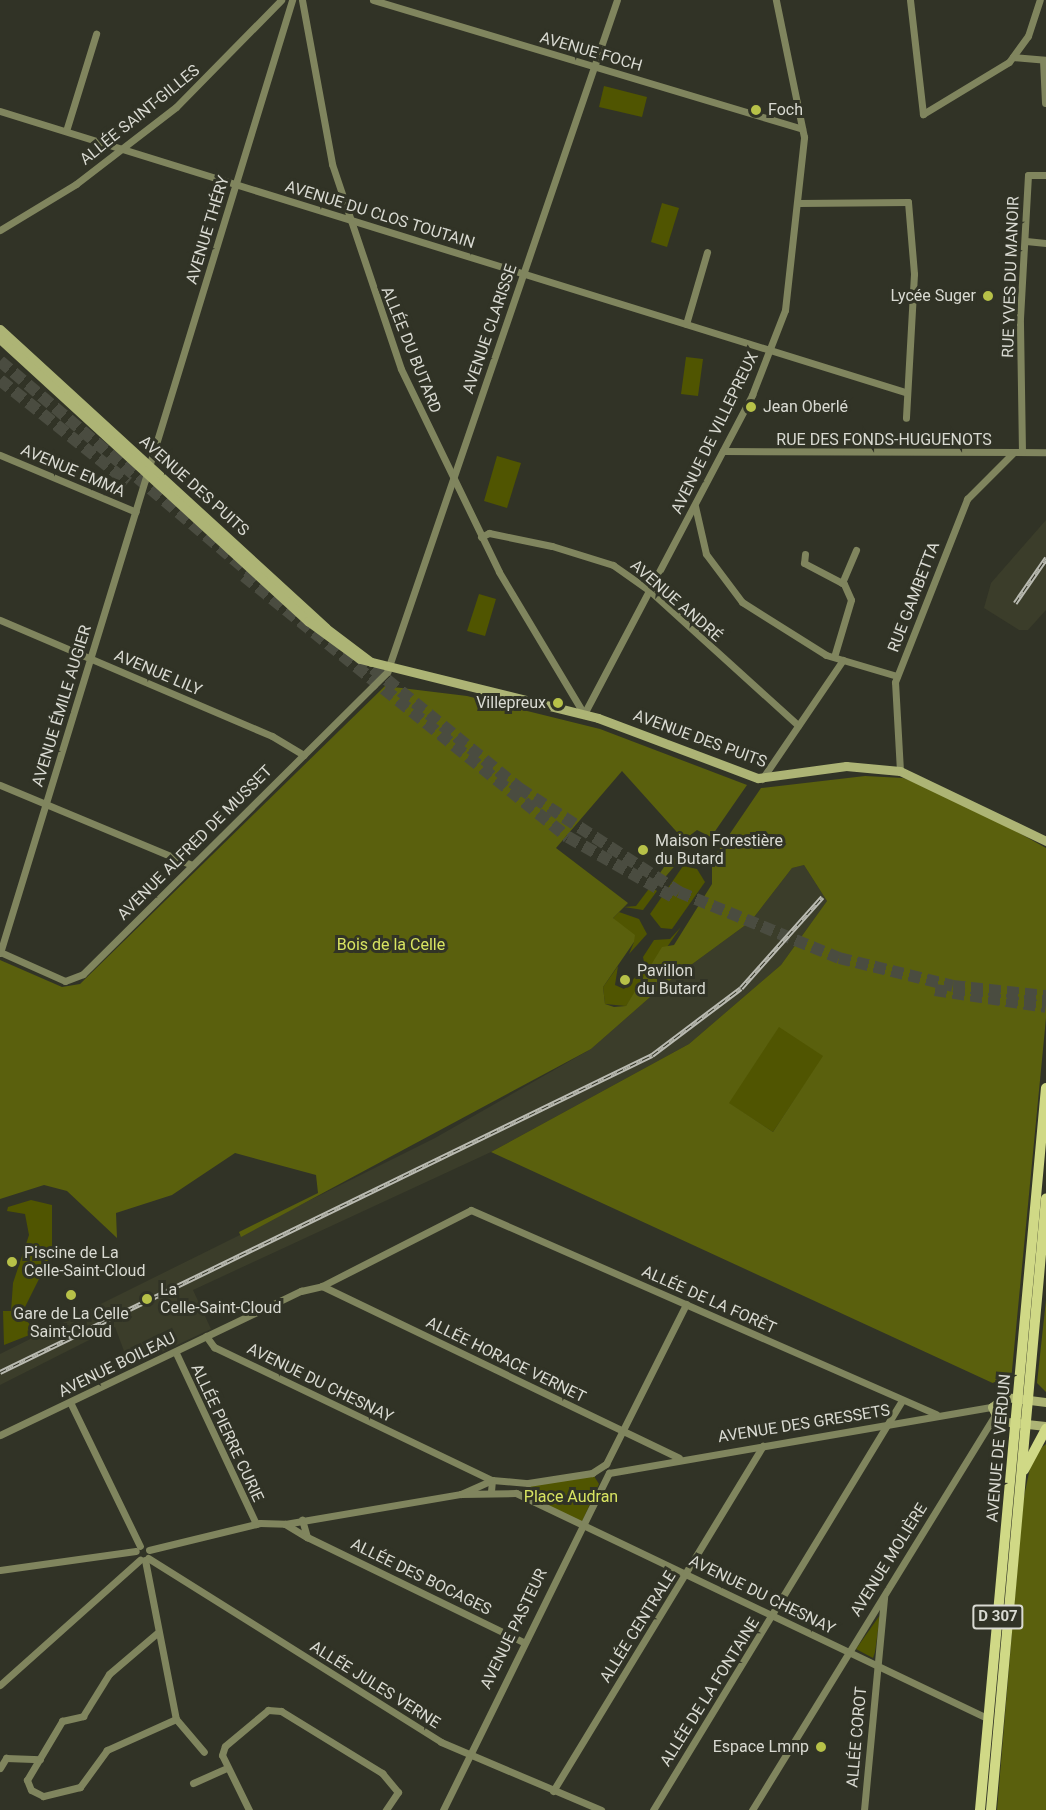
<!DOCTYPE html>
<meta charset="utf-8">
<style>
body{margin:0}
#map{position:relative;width:1046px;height:1810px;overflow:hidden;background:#313326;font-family:Roboto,sans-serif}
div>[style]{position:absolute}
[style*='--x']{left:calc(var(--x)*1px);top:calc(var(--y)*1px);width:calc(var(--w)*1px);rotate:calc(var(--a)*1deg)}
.built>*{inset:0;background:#3b3d2a}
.green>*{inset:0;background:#505501}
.forest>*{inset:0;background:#5a600d}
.highway-tunnel>*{height:12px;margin-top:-6px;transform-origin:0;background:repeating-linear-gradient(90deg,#4a4c40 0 12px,transparent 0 18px)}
.street>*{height:7px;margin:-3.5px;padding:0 3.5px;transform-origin:3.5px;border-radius:3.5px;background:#80855e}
.secondary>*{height:9px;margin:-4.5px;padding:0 4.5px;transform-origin:4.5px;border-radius:4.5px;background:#adb475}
.primary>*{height:10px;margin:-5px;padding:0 5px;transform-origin:5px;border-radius:5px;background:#d0d986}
.rail>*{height:4.5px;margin-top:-2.25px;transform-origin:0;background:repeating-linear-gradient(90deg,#313326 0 7px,#babbb2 0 14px);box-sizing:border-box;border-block:2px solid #babbb2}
.dots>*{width:16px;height:16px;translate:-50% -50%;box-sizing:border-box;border:3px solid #313326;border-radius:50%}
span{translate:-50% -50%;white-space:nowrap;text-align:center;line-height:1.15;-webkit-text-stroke:6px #313326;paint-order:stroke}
.shield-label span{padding:2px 4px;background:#313326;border:2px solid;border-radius:4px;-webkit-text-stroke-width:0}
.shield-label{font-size:15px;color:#d9dad2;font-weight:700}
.street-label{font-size:16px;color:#d9dad2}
.poi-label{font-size:16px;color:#d9dad2}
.left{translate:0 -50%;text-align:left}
.right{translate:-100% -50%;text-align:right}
.park-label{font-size:16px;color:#d8e461}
</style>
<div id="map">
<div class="built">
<div style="clip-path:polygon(1046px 520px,1046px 610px,1028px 630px,1019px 630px,984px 608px,991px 583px)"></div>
<div style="clip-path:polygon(804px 865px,827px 901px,781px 965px,689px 1044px,491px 1152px,193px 1290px,211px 1329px,130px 1367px,115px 1327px,0 1385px,0 1354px,435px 1138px,591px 1049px,665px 984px,751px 921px,792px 868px)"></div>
</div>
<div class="green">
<div style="clip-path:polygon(604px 86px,647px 97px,642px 117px,599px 107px)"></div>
<div style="clip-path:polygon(662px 203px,679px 208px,667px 247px,651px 242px)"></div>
<div style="clip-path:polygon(686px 357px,703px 359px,698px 396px,681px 394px)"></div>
<div style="clip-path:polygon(497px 456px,521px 463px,507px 508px,484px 501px)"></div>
<div style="clip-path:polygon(479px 594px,496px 599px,485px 636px,467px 631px)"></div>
<div style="clip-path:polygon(683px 866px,697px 869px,705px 882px,672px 929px,661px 928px,650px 914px)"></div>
<div style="clip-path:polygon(651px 886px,657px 891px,643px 910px,624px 907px,636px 906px)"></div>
<div style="clip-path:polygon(619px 912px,639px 919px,647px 934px,629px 954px,634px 942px,613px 918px)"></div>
<div style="clip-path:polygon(681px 927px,626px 1006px,605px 1004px,603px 987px,618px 966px,615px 985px,624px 989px,645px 967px,643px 957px,654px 940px,670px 939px)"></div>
<div style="clip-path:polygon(779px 1026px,824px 1056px,773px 1132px,728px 1103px)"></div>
<div style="clip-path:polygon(31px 1200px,52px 1205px,52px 1253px,24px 1309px,24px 1318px,37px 1332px,4px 1345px,3px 1311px,11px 1311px,13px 1283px,29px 1235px,25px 1214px,7px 1211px,8px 1207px)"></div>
<div style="clip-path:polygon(592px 1473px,599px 1484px,581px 1524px,523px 1496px,528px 1483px)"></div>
<div style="clip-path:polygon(880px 1615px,875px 1652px,873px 1658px,856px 1649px)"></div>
</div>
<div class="forest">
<div style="clip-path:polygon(evenodd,385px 686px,467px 696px,600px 729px,747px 785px,711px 837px,697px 830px,684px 840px,622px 771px,556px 848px,628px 903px,613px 918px,635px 935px,634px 942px,603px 987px,605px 1004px,614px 1007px,626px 1006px,662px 947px,674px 945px,712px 884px,712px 860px,761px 788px,865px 776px,903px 778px,954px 797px,1046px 848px,1046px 1018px,1010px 1391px,491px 1152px,689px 1044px,781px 965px,827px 901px,804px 865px,792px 868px,751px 921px,665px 984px,591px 1049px,241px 1237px,239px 1232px,318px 1193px,316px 1175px,235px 1153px,172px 1195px,116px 1213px,117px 1238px,67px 1191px,44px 1185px,0 1199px,0 960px,62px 987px,80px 984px,385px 686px,779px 1027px,823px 1056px,773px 1132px,729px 1103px,779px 1027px)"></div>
<div style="clip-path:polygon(672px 855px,678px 862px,661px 882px,656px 879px)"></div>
<div style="clip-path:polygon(1046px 1300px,1046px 1392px,1037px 1383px)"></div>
<div style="clip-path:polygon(1046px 1444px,1046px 1810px,997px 1810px,1023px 1501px,1033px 1454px)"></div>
</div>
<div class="highway-tunnel">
<div style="--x:0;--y:361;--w:334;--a:40.3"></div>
<div style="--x:0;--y:380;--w:164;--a:38.6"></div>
<div style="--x:244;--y:576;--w:416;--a:38.9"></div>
<div style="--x:568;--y:837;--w:121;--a:29.7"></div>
<div style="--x:359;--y:657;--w:207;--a:39.3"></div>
<div style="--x:519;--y:788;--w:191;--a:33"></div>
<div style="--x:679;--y:892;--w:173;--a:22.4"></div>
<div style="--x:839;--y:958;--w:117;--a:13.8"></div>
<div style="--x:953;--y:986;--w:94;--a:6.1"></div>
<div style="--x:935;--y:990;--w:112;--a:8.7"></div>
</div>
<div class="street">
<div style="--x:302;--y:0;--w:167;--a:79.6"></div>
<div style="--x:332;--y:164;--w:216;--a:71.4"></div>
<div style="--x:401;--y:369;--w:225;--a:64.2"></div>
<div style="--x:499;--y:572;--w:165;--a:59.1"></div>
<div style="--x:584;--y:714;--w:361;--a:-62.2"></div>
<div style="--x:752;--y:395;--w:91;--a:-68.8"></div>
<div style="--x:785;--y:310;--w:174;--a:-83.7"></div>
<div style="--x:804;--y:137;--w:140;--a:-101.6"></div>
<div style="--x:373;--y:0;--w:448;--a:16.7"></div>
<div style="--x:910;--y:0;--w:115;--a:83.5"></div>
<div style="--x:923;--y:114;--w:100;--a:-31.2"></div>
<div style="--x:1009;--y:62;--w:32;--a:-54"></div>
<div style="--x:1028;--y:36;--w:38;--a:-72"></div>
<div style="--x:1013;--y:57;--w:32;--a:5"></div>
<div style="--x:1043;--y:60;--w:43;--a:87.3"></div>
<div style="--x:0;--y:111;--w:948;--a:17.25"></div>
<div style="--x:66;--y:131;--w:102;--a:-72.8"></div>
<div style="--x:799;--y:203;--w:109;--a:-0.5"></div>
<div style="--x:908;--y:202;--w:72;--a:85.2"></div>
<div style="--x:914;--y:274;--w:144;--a:93.2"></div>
<div style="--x:0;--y:230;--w:89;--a:-31.2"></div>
<div style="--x:76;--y:184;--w:126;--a:-37.6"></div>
<div style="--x:176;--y:107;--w:150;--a:-45.5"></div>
<div style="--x:1026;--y:241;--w:20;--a:6"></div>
<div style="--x:686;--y:324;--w:75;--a:-73.7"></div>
<div style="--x:723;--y:451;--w:323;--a:0.2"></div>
<div style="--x:1022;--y:452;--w:134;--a:-90.9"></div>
<div style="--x:1020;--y:318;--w:143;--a:-86.8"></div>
<div style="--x:1028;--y:175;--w:18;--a:0"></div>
<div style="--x:0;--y:455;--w:147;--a:22.7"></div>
<div style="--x:695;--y:506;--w:49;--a:77.1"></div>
<div style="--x:706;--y:554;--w:60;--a:53.1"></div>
<div style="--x:742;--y:602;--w:99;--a:32.2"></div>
<div style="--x:826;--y:655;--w:74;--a:16.5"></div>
<div style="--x:481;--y:537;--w:9;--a:-27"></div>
<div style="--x:489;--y:533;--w:64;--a:11.7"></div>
<div style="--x:552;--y:546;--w:64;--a:17.3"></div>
<div style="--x:613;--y:565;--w:45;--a:35.1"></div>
<div style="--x:650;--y:591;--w:200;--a:42.2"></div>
<div style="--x:805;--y:554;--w:9;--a:96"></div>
<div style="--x:804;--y:563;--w:45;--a:27.7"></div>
<div style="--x:844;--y:584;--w:17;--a:66"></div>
<div style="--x:851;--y:600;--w:59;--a:106.6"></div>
<div style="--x:842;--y:583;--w:36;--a:-67"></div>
<div style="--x:0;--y:620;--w:296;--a:23.1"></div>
<div style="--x:272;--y:736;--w:37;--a:31"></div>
<div style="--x:900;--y:771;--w:89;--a:-93.2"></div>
<div style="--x:895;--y:682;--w:197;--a:-68.5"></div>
<div style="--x:967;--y:499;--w:65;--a:-45"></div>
<div style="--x:762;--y:779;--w:144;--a:-55.8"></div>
<div style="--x:0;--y:785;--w:208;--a:22.6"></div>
<div style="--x:0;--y:952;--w:71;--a:24"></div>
<div style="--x:65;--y:981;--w:19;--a:-21"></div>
<div style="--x:83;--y:974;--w:429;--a:-44.8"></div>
<div style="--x:387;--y:672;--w:710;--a:-71.11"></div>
<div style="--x:0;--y:953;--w:997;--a:-72.96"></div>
<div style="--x:322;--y:1286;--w:396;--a:25.7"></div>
<div style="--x:206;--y:1336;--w:14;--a:54"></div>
<div style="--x:214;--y:1347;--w:308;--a:25.6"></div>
<div style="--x:492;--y:1480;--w:11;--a:95"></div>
<div style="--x:176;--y:1353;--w:189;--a:64.9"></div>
<div style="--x:70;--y:1402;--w:160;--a:64.1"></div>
<div style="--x:0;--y:1435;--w:334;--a:-25.6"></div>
<div style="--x:301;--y:1291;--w:22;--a:-13"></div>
<div style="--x:322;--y:1286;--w:167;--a:-27"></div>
<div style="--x:471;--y:1210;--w:508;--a:23.69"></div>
<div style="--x:461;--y:1494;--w:34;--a:-24"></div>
<div style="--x:492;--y:1480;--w:36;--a:5"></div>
<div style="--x:528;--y:1483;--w:65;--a:-8.9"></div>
<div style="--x:592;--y:1473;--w:17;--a:-33"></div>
<div style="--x:606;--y:1464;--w:179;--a:-63.4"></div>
<div style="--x:285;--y:1524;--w:26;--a:31"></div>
<div style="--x:307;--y:1537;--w:18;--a:-106"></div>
<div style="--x:307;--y:1537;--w:240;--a:25.9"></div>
<div style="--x:149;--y:1550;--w:114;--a:-13.7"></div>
<div style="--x:260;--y:1523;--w:25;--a:2"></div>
<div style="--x:285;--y:1524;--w:179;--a:-9.7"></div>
<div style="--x:461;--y:1494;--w:55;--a:-1"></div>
<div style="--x:516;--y:1493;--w:524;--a:25.54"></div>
<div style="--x:148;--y:1558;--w:346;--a:32.1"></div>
<div style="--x:441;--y:1742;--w:174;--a:23"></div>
<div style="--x:145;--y:1560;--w:162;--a:79"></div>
<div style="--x:176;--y:1719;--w:76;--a:155.8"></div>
<div style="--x:107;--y:1750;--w:46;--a:126.1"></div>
<div style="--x:80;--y:1787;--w:38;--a:166"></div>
<div style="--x:43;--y:1796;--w:13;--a:-153"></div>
<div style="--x:31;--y:1790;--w:11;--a:-112"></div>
<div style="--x:27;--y:1780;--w:69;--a:-59.3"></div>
<div style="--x:62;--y:1721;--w:22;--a:-13"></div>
<div style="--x:83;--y:1716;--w:49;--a:-58.2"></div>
<div style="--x:109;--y:1674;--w:63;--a:-40.5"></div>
<div style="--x:0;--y:1570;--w:137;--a:-8"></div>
<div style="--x:0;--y:1685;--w:188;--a:-41.8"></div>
<div style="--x:176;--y:1719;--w:43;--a:49.7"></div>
<div style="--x:0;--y:1768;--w:12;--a:-59"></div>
<div style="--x:6;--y:1758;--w:34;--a:2"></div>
<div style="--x:193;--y:1783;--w:36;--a:-24"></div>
<div style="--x:553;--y:1791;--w:404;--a:-58.7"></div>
<div style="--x:249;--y:1810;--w:61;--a:-116.1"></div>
<div style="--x:222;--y:1755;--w:9;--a:-72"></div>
<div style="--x:225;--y:1746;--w:56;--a:-39.9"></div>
<div style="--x:268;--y:1710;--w:13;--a:4"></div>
<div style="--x:281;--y:1711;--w:119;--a:31.5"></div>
<div style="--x:382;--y:1773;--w:25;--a:50"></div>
<div style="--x:398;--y:1792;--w:22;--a:124"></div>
<div style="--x:443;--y:1810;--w:376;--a:-63.8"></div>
<div style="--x:609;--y:1473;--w:389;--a:-9.8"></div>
<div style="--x:653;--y:1810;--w:477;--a:-58.7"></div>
<div style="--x:752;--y:1810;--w:462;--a:-58.4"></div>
<div style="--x:864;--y:1810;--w:214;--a:-84.6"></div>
</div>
<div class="secondary">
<div style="--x:0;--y:329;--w:442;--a:42.5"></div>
<div style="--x:326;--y:628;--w:56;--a:37.1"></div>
<div style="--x:0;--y:339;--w:418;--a:42.5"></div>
<div style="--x:308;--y:621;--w:64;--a:36.2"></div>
<div style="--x:360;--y:659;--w:245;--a:13.9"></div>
<div style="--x:598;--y:718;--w:171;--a:20.6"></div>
<div style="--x:758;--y:778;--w:89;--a:-7.8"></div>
<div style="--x:846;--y:766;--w:54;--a:5.3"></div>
<div style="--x:900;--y:771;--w:162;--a:25.6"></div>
<div style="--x:1046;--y:1402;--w:41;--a:-173"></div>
<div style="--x:1005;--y:1397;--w:16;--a:142"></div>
<div style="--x:992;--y:1407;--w:16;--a:63"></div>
<div style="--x:999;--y:1421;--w:47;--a:6.1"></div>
</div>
<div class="primary">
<div style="--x:1024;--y:1470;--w:47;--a:-61.8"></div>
<div style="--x:980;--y:1810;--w:725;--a:-84.78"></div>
<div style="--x:991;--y:1810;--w:614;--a:-84.86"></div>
</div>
<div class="rail">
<div style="--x:1015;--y:603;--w:55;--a:-55.4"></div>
<div style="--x:0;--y:1372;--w:725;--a:-25.93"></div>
<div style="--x:652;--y:1055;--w:111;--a:-37"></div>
<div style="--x:741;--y:988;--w:122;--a:-48.3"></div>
</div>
<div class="dots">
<div style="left:756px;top:110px;background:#b7c148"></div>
<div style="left:988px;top:296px;background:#b7c148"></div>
<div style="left:751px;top:407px;background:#b7c148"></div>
<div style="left:558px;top:703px;background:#b7c148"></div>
<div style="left:643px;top:850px;background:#b7c148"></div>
<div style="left:625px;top:980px;background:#b7c148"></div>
<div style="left:12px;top:1262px;background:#b7c148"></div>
<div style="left:71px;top:1295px;background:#b7c148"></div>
<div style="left:147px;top:1299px;background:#b7c148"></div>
<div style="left:821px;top:1747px;background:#b7c148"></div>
</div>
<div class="shield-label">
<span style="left:998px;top:1617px">D 307</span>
</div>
<div class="street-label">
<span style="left:591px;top:52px;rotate:16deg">AVENUE FOCH</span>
<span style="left:140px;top:115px;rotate:-39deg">ALLÉE SAINT-GILLES</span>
<span style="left:380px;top:215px;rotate:17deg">AVENUE DU CLOS TOUTAIN</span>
<span style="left:208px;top:230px;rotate:-73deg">AVENUE THÉRY</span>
<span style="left:1011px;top:277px;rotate:-88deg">RUE YVES DU MANOIR</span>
<span style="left:490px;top:329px;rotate:-71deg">AVENUE CLARISSE</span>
<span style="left:411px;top:350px;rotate:68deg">ALLÉE DU BUTARD</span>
<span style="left:715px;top:433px;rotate:-64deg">AVENUE DE VILLEPREUX</span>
<span style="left:884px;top:440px">RUE DES FONDS-HUGUENOTS</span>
<span style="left:73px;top:471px;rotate:23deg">AVENUE EMMA</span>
<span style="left:194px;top:486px;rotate:42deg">AVENUE DES PUITS</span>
<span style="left:914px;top:597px;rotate:-69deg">RUE GAMBETTA</span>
<span style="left:676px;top:601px;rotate:41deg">AVENUE ANDRÉ</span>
<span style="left:158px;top:673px;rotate:23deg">AVENUE LILY</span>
<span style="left:62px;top:706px;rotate:-73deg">AVENUE ÉMILE AUGIER</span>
<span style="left:700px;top:739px;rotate:20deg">AVENUE DES PUITS</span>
<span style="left:195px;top:843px;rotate:-45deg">AVENUE ALFRED DE MUSSET</span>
<span style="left:709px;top:1300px;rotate:24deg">ALLÉE DE LA FORÊT</span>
<span style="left:506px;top:1360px;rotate:26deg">ALLÉE HORACE VERNET</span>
<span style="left:117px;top:1365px;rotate:-26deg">AVENUE BOILEAU</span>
<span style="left:320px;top:1383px;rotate:26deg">AVENUE DU CHESNAY</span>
<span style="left:804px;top:1424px;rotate:-9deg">AVENUE DES GRESSETS</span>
<span style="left:227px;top:1433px;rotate:65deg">ALLÉE PIERRE CURIE</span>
<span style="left:999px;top:1448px;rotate:-85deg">AVENUE DE VERDUN</span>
<span style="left:889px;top:1560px;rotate:-58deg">AVENUE MOLIÈRE</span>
<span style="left:421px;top:1577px;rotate:26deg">ALLÉE DES BOCAGES</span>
<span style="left:762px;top:1595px;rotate:26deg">AVENUE DU CHESNAY</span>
<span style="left:638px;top:1627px;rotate:-58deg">ALLÉE CENTRALE</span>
<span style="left:514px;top:1629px;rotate:-64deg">AVENUE PASTEUR</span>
<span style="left:375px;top:1685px;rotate:32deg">ALLÉE JULES VERNE</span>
<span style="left:710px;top:1692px;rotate:-58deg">ALLÉE DE LA FONTAINE</span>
<span style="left:857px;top:1737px;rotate:-85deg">ALLÉE COROT</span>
</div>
<div class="poi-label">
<span class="left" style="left:768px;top:110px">Foch</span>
<span class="right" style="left:976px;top:296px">Lycée Suger</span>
<span class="left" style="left:763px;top:407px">Jean Oberlé</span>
<span class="right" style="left:546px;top:703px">Villepreux</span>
<span class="left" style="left:655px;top:850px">Maison Forestière<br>du Butard</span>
<span class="left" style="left:637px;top:980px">Pavillon<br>du Butard</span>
<span class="left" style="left:24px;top:1262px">Piscine de La<br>Celle-Saint-Cloud</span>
<span class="left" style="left:160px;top:1299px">La<br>Celle-Saint-Cloud</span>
<span style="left:71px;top:1323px">Gare de La Celle<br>Saint-Cloud</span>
<span class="right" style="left:809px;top:1747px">Espace Lmnp</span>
</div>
<div class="park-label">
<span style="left:391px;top:945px">Bois de la Celle</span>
<span style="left:571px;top:1497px">Place Audran</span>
</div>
</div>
